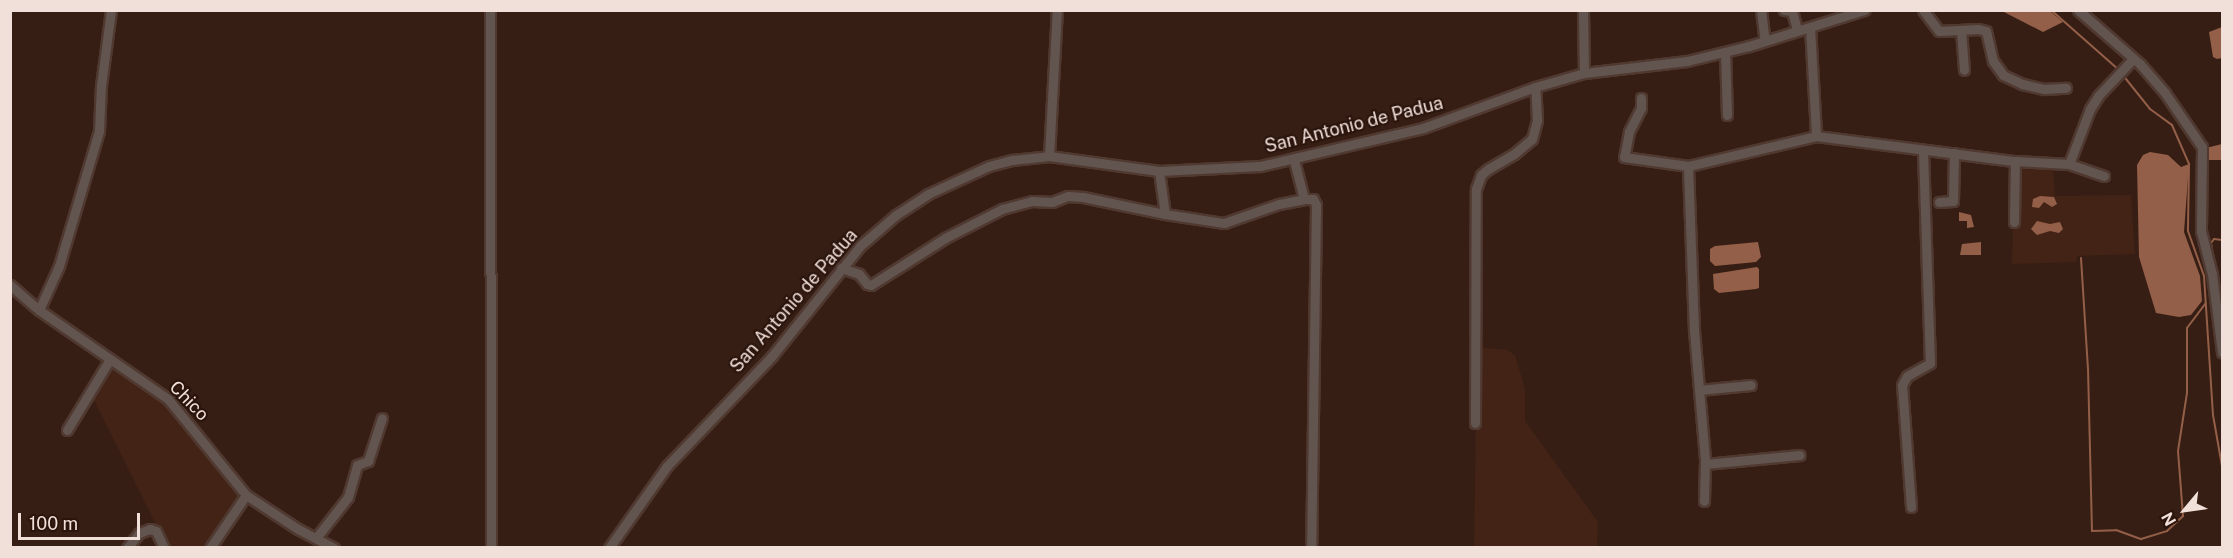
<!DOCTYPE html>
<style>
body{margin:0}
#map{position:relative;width:2233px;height:558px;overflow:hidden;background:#361e14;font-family:"Public Sans",sans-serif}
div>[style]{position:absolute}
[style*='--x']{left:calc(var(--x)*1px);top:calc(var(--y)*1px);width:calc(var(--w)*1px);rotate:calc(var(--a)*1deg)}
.built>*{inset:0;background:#422316}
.water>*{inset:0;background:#945f48}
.stream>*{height:2px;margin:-1px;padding:0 1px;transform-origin:1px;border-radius:1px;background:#945f48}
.roads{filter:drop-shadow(2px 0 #503930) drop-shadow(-2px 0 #503930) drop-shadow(0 2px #503930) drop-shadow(0 -2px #503930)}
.minor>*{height:9px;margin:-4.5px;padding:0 4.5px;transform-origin:4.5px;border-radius:4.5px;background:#625550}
span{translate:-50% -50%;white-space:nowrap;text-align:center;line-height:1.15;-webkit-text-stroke:4.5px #2b140b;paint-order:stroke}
.street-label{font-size:18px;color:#f1e0da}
.frame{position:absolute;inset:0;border:12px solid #f1e0da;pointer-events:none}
.north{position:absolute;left:2155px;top:480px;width:60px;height:60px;-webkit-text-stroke:4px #2b140b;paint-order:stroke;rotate:241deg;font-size:16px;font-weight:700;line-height:24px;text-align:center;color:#f1e0da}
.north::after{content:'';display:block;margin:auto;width:21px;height:27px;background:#f1e0da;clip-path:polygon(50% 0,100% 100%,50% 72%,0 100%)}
.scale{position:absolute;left:18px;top:513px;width:122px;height:27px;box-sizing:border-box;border:3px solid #f1e0da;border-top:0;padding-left:8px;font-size:18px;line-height:21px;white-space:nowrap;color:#f1e0da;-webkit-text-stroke:4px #2b140b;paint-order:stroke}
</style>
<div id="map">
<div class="built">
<div style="clip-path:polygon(2015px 167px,2053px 169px,2055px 196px,2131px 195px,2135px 254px,2077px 256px,2076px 262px,2012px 264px)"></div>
<div style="clip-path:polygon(1477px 347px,1507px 350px,1515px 355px,1525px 389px,1525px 421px,1598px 522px,1597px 547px,1474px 548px)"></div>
<div style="clip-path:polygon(111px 362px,169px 404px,241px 497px,208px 547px,167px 547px,93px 398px)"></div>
</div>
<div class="water">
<div style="clip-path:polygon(2002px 11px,2050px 11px,2063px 22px,2043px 32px)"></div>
<div style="clip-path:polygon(2222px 27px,2222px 58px,2217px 59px,2213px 57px,2209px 32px)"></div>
<div style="clip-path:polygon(2222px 144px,2222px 160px,2209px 160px,2206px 148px)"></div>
<div style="clip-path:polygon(2150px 152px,2168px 155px,2181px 167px,2189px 164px,2184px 232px,2200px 276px,2202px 301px,2191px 315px,2179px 317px,2156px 313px,2139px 257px,2137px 165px,2143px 155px)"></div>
<div style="clip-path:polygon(2040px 196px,2054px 197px,2057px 204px,2052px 207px,2044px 202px,2039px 208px,2032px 207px,2033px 199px)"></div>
<div style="clip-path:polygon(1959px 212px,1971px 215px,1974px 227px,1967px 228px,1967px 221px,1959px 221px)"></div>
<div style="clip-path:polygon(2037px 221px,2050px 224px,2060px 222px,2063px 229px,2059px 233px,2050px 231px,2037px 235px,2031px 229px)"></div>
<div style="clip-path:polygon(1758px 242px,1761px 257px,1756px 262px,1715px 266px,1710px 261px,1710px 249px,1715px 246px)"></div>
<div style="clip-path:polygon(1981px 242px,1981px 255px,1960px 255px,1962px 244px)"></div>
<div style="clip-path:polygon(1757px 267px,1759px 269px,1759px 288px,1756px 289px,1719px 293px,1714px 289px,1713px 274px)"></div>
</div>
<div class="stream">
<div style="--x:2051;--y:10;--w:91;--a:41.4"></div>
<div style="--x:2122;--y:74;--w:45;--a:51.3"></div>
<div style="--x:2150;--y:109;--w:27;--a:36"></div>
<div style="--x:2172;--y:125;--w:43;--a:66.4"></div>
<div style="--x:2189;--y:164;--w:67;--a:90.9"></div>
<div style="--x:2188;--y:231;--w:48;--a:70.4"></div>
<div style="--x:2204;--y:276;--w:139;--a:86.3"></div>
<div style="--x:2213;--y:415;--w:52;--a:80"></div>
<div style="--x:2222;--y:240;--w:8;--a:-173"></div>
<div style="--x:2214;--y:239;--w:5;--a:127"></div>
<div style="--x:2211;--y:243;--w:65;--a:80.2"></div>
<div style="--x:2081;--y:258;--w:110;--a:86.4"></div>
<div style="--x:2088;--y:368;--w:163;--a:88.6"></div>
<div style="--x:2092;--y:531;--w:24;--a:-2"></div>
<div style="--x:2116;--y:530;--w:27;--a:20"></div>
<div style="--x:2141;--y:539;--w:27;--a:-17"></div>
<div style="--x:2167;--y:531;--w:22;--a:-43"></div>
<div style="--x:2183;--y:516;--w:65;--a:-94.4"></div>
<div style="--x:2178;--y:451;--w:59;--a:-81.2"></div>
<div style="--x:2187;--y:393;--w:65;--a:-90"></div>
<div style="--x:2187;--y:328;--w:31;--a:-53"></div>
</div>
<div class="roads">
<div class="minor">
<div style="--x:490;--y:10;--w:538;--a:89.89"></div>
<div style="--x:1583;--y:10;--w:63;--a:89.1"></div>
<div style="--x:1761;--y:10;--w:31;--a:83"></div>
<div style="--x:1784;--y:10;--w:8;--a:7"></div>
<div style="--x:1792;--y:11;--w:20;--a:75"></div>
<div style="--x:1923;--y:10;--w:26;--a:53"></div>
<div style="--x:1939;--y:31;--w:39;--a:-3"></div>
<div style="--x:1978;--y:29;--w:8;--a:14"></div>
<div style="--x:1986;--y:31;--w:31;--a:77"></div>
<div style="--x:1993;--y:61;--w:17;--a:54"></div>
<div style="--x:2003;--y:75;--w:21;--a:25"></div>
<div style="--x:2022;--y:84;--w:23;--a:13"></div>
<div style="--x:2044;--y:89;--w:22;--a:-3"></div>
<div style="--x:2078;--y:10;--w:82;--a:41.1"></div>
<div style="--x:2140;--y:64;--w:38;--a:49"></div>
<div style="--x:2165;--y:93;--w:65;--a:55.6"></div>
<div style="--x:2202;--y:147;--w:84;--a:90.7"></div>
<div style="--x:2201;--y:231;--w:44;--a:75.7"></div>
<div style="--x:2212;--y:274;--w:79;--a:82.7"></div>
<div style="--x:1810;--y:27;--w:109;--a:86.8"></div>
<div style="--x:1816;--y:136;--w:201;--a:7.2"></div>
<div style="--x:2015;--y:161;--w:54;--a:3.2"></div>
<div style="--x:2069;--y:164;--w:37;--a:19"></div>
<div style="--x:1961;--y:30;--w:40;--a:85.7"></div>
<div style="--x:1725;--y:52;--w:63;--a:88.2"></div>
<div style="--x:1641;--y:98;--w:10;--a:90"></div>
<div style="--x:1641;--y:108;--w:27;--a:117"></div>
<div style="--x:1629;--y:132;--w:25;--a:101"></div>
<div style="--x:1624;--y:157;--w:65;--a:8"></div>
<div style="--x:1049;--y:156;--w:146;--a:-86.9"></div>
<div style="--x:2069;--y:164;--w:59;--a:-69.1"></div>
<div style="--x:2090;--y:109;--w:15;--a:-58"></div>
<div style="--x:2098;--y:96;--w:51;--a:-46.6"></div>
<div style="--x:1159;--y:171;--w:43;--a:82.1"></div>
<div style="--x:1165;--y:214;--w:60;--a:8.7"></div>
<div style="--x:1224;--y:223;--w:58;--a:-19.1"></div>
<div style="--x:1279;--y:204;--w:25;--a:-11"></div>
<div style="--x:1304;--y:199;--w:40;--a:-104.4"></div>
<div style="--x:1304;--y:199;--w:9;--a:0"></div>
<div style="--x:1313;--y:199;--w:7;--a:63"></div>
<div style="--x:1316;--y:205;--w:343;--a:90.8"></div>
<div style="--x:1939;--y:202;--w:14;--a:-4"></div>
<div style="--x:1953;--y:201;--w:48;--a:-88.8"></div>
<div style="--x:2014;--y:222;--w:61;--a:-89.1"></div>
<div style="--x:841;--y:268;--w:19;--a:18"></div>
<div style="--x:859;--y:274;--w:13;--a:51"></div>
<div style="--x:867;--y:284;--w:4;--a:14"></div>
<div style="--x:871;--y:285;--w:88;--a:-32.4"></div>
<div style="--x:945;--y:238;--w:64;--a:-27"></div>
<div style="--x:1002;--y:209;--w:31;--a:-15"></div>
<div style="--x:1032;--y:201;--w:20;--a:3"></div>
<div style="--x:1052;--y:202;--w:17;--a:-21"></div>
<div style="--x:1068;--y:196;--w:15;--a:4"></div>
<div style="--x:1083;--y:197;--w:84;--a:11.7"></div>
<div style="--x:10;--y:285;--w:38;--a:41"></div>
<div style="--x:39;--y:310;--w:157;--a:34.6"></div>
<div style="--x:168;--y:399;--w:124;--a:50.9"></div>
<div style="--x:246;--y:495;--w:62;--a:33.2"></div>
<div style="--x:298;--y:529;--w:41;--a:27.8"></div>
<div style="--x:39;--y:310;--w:48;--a:-65.6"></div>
<div style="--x:59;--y:266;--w:141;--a:-73.5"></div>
<div style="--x:99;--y:131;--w:45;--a:-87.5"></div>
<div style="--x:101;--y:86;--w:77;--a:-82.5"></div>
<div style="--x:1699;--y:390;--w:52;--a:-5.5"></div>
<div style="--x:1475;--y:423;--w:234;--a:-89.8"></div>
<div style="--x:1476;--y:189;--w:15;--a:-70"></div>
<div style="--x:1481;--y:175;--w:9;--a:-41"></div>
<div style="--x:1488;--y:169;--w:30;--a:-30"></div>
<div style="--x:1514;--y:154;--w:23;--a:-40"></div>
<div style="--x:1532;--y:139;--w:20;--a:-75"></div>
<div style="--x:1537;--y:120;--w:33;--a:-93"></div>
<div style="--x:67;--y:430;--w:83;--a:-58.8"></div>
<div style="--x:1705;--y:464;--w:95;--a:-5.4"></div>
<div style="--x:1704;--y:501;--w:42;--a:-88.6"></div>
<div style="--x:1705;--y:459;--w:128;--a:-94.9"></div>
<div style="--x:1694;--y:331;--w:165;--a:-92.1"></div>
<div style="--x:1688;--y:166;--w:131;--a:-13.2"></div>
<div style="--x:1911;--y:507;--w:122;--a:-94.2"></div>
<div style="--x:1902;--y:385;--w:10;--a:-61"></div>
<div style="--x:1907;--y:376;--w:26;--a:-29"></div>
<div style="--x:1930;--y:363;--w:213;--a:-91.9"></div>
<div style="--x:316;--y:538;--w:52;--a:-52"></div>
<div style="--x:348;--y:497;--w:33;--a:-74"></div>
<div style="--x:357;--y:465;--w:12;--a:-20"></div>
<div style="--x:368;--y:461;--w:45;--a:-72"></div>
<div style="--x:127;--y:548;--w:19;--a:-51"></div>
<div style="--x:139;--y:533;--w:12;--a:-20"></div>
<div style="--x:150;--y:529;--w:6;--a:18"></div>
<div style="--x:156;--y:531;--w:19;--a:65"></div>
<div style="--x:210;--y:548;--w:64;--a:-55.8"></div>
<div style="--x:609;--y:548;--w:100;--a:-54.7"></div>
<div style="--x:667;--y:466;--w:152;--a:-46.3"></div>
<div style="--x:772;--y:356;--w:141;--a:-51.3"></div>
<div style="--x:860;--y:246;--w:48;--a:-40.7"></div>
<div style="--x:896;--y:215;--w:38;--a:-33"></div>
<div style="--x:928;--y:194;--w:67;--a:-24.7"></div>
<div style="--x:989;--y:166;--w:24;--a:-15"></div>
<div style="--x:1012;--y:160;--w:37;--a:-6"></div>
<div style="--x:1049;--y:156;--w:111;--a:7.8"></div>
<div style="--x:1159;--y:171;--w:101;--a:-2.8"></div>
<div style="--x:1260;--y:166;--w:167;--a:-13.1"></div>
<div style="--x:1423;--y:128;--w:119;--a:-20.1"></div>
<div style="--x:1535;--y:87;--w:51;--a:-15.9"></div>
<div style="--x:1584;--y:73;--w:104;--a:-6.6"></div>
<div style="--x:1687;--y:61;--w:64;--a:-13.6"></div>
<div style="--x:1749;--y:46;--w:121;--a:-17.4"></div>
</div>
</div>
<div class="street-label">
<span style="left:1354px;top:125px;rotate:-14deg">San Antonio de Padua</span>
<span style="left:794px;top:301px;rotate:-49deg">San Antonio de Padua</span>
<span style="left:189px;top:401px;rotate:46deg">Chico</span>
</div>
<div class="frame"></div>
<div class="north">N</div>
<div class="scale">100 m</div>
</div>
